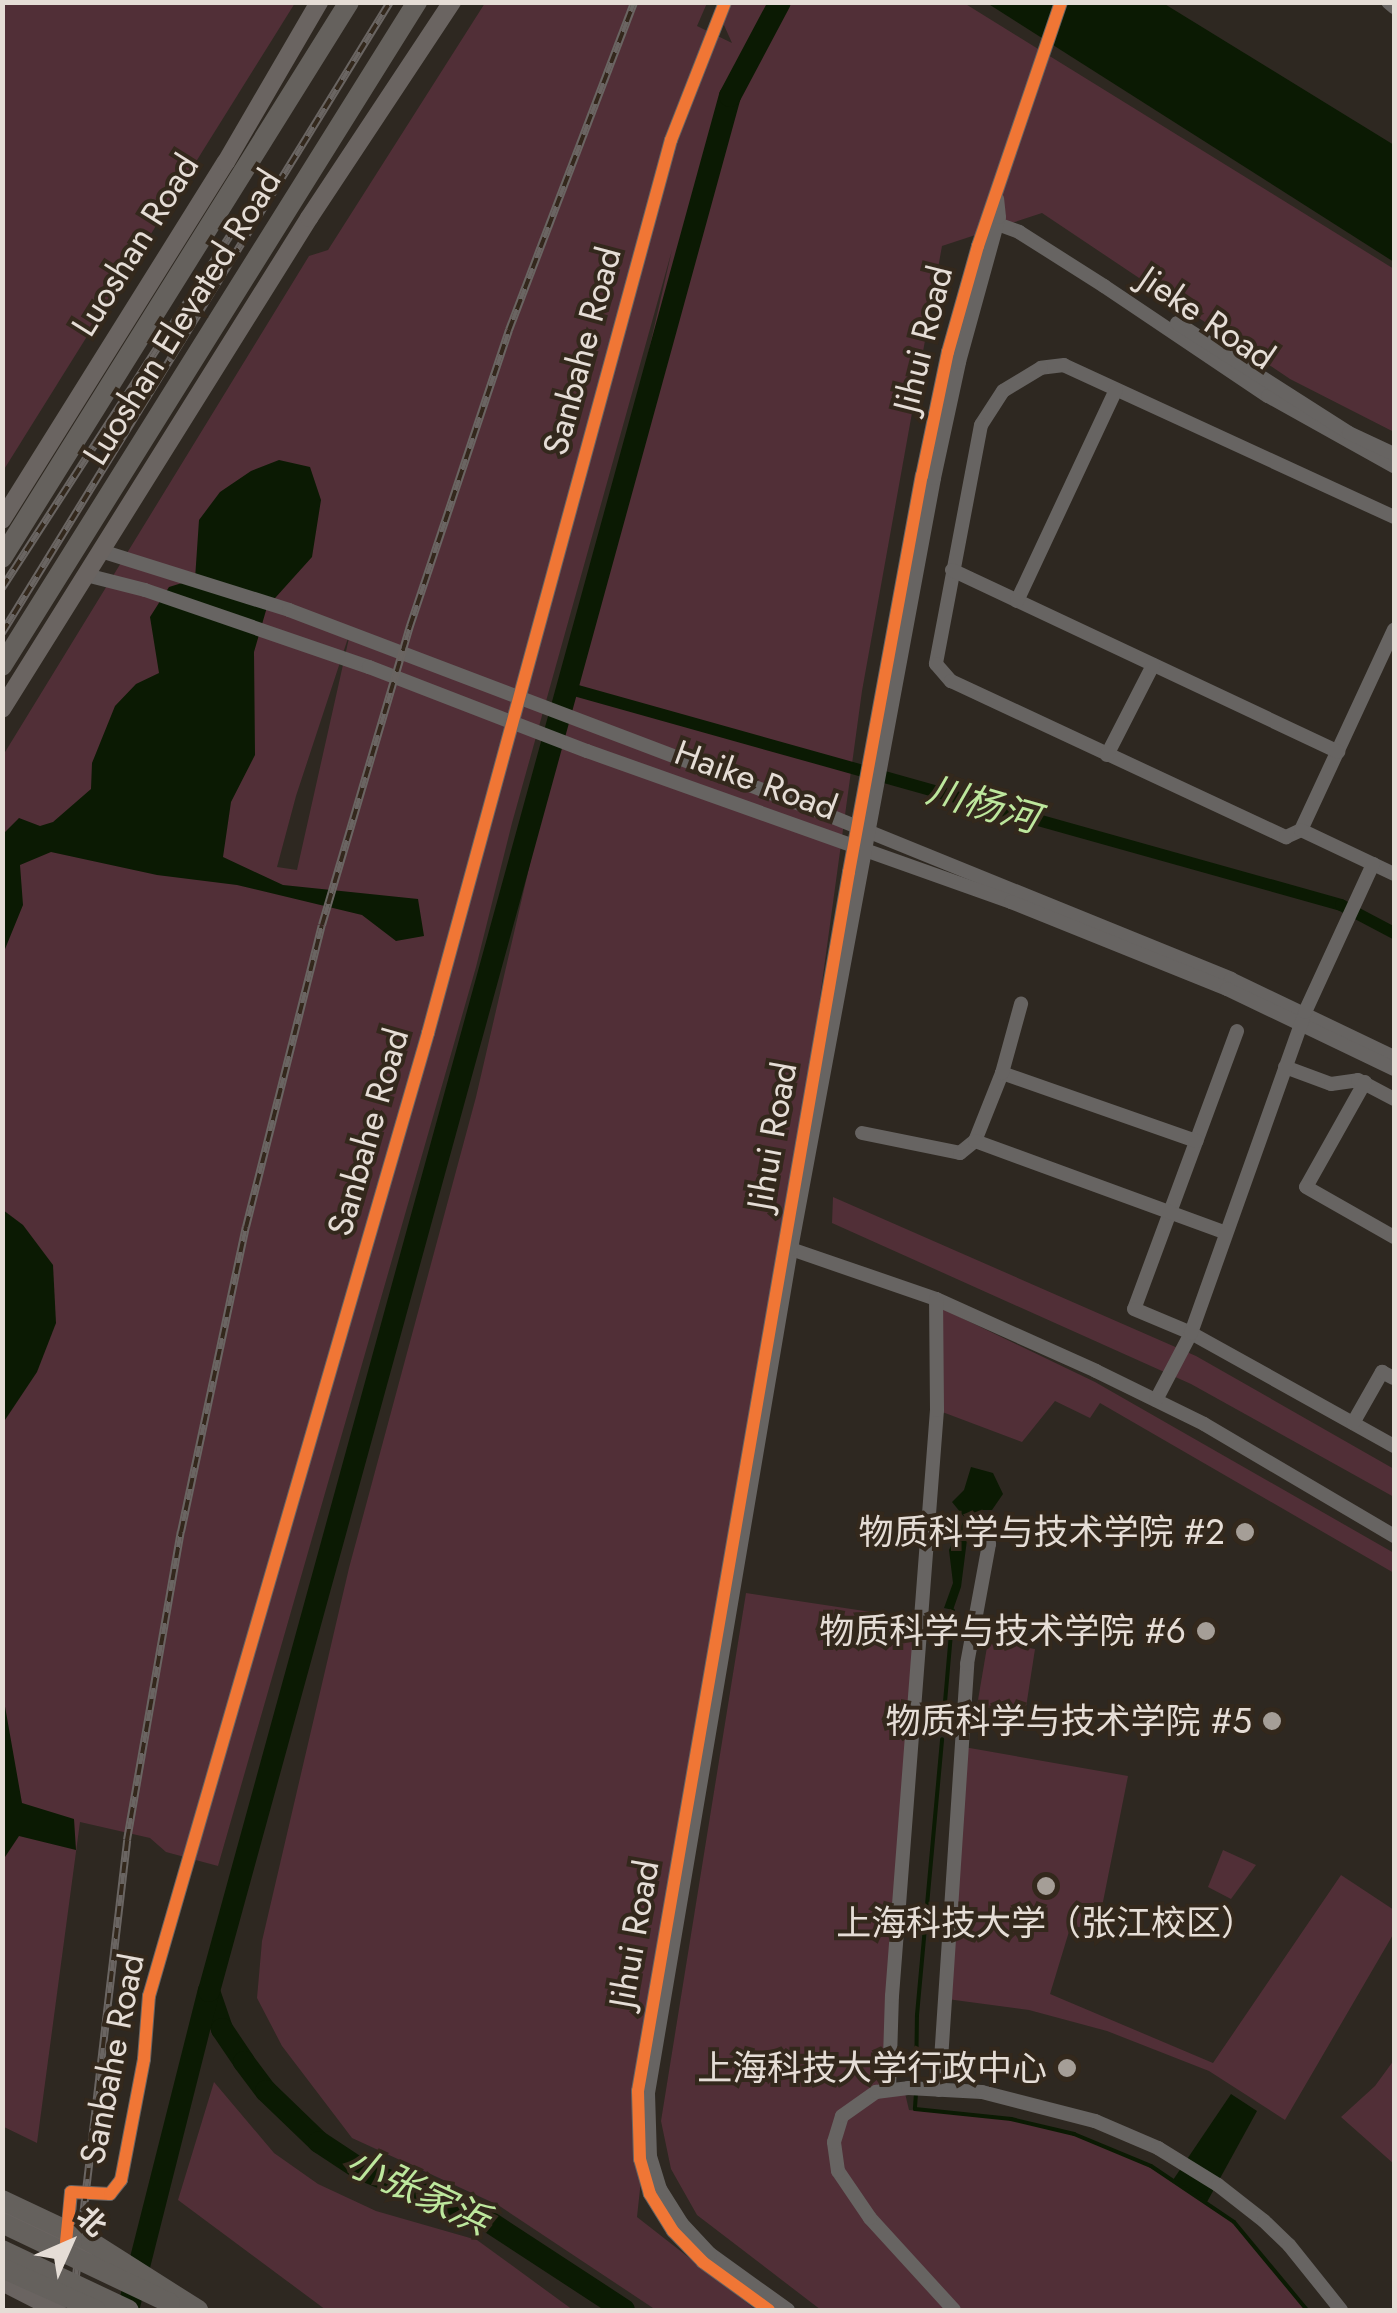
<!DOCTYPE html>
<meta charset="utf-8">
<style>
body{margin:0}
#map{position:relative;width:1397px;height:2313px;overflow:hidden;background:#2e2821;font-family:Jost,"Noto Sans SC",sans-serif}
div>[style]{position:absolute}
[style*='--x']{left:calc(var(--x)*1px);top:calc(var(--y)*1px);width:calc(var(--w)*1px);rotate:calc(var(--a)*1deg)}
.green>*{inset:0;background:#512f37}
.water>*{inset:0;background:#0b1a03}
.stream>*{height:4px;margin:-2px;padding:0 2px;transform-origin:2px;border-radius:2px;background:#0b1a03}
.canal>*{height:12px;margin:-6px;padding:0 6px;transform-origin:6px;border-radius:6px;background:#0b1a03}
.river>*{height:22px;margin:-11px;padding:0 11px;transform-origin:11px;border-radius:11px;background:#0b1a03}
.minor>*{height:14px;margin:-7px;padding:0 7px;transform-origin:7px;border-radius:7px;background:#676462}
.major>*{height:18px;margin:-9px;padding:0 9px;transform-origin:9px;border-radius:9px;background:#6a6461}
.highway>*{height:20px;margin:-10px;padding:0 10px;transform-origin:10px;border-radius:10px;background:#65615d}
.rail>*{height:8px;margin-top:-4px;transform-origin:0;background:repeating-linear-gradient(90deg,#33281c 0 11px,#6a6562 0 22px);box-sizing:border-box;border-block:2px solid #6a6562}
.highway-bridge>*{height:20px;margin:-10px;padding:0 10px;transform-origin:10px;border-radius:10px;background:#65615d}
.cycleway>*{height:12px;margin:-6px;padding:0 6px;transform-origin:6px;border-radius:6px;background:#f07635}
.dots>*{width:28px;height:28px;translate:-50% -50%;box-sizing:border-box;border:5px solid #33281c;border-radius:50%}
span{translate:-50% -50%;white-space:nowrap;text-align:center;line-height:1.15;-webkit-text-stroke:8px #33281c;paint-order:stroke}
.street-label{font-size:35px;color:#e5ddd6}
.poi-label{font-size:35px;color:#e5ddd6}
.right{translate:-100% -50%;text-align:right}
.water-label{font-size:38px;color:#bde79d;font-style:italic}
.frame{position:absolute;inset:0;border:5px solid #e5ddd6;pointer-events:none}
.north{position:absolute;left:20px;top:2193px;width:100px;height:100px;-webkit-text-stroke:8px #33281c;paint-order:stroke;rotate:45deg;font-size:28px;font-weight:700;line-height:40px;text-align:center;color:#e5ddd6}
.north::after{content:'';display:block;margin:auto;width:35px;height:45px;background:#e5ddd6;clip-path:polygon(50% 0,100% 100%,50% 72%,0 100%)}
</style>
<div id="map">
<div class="green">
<div style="clip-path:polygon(3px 2px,295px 3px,3px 471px,2px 3px)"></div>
<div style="clip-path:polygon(evenodd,485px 3px,707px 3px,697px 26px,732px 43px,719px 14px,725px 3px,964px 3px,1394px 269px,1394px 432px,1290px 379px,1042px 213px,942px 246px,862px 691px,795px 1180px,674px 1878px,637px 2217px,756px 2310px,656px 2310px,498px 2205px,352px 2138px,282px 2046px,257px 1998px,262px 1941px,349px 1568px,476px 1097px,672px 250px,512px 823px,476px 967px,218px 1866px,166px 1852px,150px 1838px,80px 1822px,37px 2143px,2px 2126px,2px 757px,309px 256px,328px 250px,485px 3px,351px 629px,297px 870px,277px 867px,296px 796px,351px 629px)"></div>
<div style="clip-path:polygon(833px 1197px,1196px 1356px,1394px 1469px,1394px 1497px,1191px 1384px,832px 1223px)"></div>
<div style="clip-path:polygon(943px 1309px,1095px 1382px,1394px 1553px,1394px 1573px,1100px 1403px,1090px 1418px,1055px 1401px,1022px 1442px,937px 1410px)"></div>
<div style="clip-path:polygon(746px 1593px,924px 1620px,889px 2091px,904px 2089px,909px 2110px,1011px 2119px,1074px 2134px,1151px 2166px,1234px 2222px,1307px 2310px,821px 2310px,697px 2215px,671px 2169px,661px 2121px)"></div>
<div style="clip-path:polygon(988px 1641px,1035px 1649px,1025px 1714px,977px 1706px)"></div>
<div style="clip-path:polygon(964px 1747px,1128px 1776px,1097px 1932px,1071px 1925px,1050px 1994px,1213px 2063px,1341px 1875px,1394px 1910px,1394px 1933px,1285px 2120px,1209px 2071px,1107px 2031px,1029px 2010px,947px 1999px)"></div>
<div style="clip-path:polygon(1223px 1850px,1256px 1865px,1231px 1899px,1208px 1887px)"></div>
<div style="clip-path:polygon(1394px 2060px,1394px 2164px,1341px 2117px,1375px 2086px)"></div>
<div style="clip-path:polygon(214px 2082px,274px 2153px,318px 2184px,376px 2211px,477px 2240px,573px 2310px,326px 2310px,178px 2200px)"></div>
</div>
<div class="water">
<div style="clip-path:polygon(987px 3px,1163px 3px,1394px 145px,1394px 262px)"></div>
<div style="clip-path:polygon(279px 460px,310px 467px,321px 500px,312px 557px,267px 607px,254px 652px,255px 755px,231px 802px,223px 857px,283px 885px,418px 899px,424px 936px,396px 941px,362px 915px,237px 885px,157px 875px,51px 852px,20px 865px,23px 905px,3px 954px,4px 833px,19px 818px,40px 826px,53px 822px,91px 789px,92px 763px,115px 706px,136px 684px,159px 673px,150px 617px,169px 587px,195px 579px,199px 520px,220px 492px,251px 471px)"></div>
<div style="clip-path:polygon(3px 1210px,23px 1225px,53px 1265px,56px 1323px,37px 1372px,3px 1423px)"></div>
<div style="clip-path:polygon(971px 1467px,993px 1473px,1003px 1494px,992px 1510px,983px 1510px,969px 1524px,961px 1587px,953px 1610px,944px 1608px,953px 1583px,949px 1550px,965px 1518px,952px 1502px,964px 1490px)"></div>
<div style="clip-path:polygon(3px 1695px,22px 1803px,74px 1819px,76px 1850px,19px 1836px,3px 1860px)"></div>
<div style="clip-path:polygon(1231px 2094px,1257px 2111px,1207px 2202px,1173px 2180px)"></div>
</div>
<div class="stream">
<div style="--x:943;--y:1725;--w:115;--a:-85"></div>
<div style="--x:916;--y:2084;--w:69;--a:-89.2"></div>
<div style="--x:917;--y:2015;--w:277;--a:-84.8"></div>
<div style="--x:916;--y:2093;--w:16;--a:94"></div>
<div style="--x:915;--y:2109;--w:97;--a:5.9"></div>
<div style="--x:1011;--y:2119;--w:65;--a:13.4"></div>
<div style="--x:1074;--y:2134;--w:83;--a:22.6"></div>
<div style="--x:1151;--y:2166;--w:100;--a:34"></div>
<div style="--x:1234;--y:2222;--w:114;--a:50.3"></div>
</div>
<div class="canal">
<div style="--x:567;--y:688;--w:804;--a:15.66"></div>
<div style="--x:1341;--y:905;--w:60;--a:27.8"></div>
</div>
<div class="river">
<div style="--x:209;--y:1991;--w:40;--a:71.1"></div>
<div style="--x:222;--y:2029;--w:40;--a:56"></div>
<div style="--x:244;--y:2062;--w:36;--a:53"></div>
<div style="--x:266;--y:2091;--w:74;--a:43.9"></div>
<div style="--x:319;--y:2142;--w:49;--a:33.4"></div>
<div style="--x:360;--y:2169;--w:135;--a:21.8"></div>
<div style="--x:485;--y:2219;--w:166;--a:33.2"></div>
<div style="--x:128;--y:2310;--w:329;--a:-75.8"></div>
<div style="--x:209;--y:1991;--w:1965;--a:-74.63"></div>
<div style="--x:730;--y:96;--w:106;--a:-62"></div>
</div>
<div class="minor">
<div style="--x:1388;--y:2;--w:8;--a:40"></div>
<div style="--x:992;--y:222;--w:29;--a:20"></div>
<div style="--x:1019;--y:232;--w:101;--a:32.4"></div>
<div style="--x:1104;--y:286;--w:197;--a:33.9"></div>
<div style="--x:1268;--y:396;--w:144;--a:29.1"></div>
<div style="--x:1177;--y:323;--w:204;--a:32.6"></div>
<div style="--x:1349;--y:433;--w:50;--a:25"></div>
<div style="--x:1394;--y:517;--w:363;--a:-155.3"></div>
<div style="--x:1064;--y:365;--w:23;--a:173"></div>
<div style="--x:1041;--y:368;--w:44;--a:148.8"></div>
<div style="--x:1003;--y:391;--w:40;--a:122.9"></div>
<div style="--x:981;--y:425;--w:243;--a:100.7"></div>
<div style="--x:936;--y:664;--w:23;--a:49"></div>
<div style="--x:951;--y:681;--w:370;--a:25"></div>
<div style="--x:1286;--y:837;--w:17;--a:-25"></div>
<div style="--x:1301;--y:830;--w:221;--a:-65.1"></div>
<div style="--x:101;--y:551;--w:197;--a:17.4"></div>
<div style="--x:289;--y:610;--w:566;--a:20.8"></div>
<div style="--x:818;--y:811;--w:446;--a:22.1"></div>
<div style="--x:1231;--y:979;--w:181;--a:25.6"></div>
<div style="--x:952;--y:570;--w:427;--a:25.2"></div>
<div style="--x:86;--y:575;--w:61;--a:14.3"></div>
<div style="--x:145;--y:590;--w:237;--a:19"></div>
<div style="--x:369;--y:667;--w:234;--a:21.1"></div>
<div style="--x:587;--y:751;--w:450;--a:19.6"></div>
<div style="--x:1011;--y:902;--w:233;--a:21.9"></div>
<div style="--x:1227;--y:989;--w:185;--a:25.6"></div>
<div style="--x:1017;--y:601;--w:233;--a:-64.9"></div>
<div style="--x:1107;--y:755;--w:101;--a:-62.9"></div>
<div style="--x:1301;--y:830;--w:103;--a:25.3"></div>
<div style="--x:1237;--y:1031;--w:296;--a:110.3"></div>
<div style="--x:1134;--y:1309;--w:62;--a:22.8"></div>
<div style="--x:1191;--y:1333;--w:232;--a:29.1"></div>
<div style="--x:1285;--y:1067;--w:49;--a:20.3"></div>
<div style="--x:1331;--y:1084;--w:27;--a:-8"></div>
<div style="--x:1358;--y:1080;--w:41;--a:27.8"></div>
<div style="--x:1002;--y:1073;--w:206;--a:19.3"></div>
<div style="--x:1365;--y:1082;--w:120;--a:119.3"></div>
<div style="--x:1306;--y:1187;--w:101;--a:29.6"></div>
<div style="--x:862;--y:1133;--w:100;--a:11.5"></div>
<div style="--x:960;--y:1153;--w:19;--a:-39"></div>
<div style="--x:975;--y:1141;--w:73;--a:-68.3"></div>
<div style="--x:1002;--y:1073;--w:72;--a:-74.6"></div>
<div style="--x:975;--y:1141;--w:267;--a:20.1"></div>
<div style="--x:791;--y:1249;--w:153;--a:19"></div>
<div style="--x:936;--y:1299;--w:175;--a:24.2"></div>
<div style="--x:1096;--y:1371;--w:120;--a:26.1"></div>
<div style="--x:1204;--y:1424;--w:221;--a:30.5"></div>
<div style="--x:1156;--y:1400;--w:76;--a:-62.4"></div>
<div style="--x:1191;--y:1333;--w:341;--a:-70.4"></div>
<div style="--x:1305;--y:1012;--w:163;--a:-65.3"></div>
<div style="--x:1353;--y:1423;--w:59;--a:-60.4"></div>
<div style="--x:1382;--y:1372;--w:13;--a:27"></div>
<div style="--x:889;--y:2090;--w:94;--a:-88.2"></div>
<div style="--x:892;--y:1996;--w:588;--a:-85.61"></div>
<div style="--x:937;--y:1410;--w:111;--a:-90.5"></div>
<div style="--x:939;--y:2090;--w:427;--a:-86.2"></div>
<div style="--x:967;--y:1664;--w:122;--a:-79.6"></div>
<div style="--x:989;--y:1544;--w:19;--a:-111"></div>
<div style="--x:67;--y:2237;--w:45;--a:-84.9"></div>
<div style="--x:71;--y:2192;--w:39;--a:3"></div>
<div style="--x:110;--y:2194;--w:18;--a:-52"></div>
<div style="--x:121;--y:2180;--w:123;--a:-79.2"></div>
<div style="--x:144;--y:2059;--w:63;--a:-85.5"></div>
<div style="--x:149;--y:1996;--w:1003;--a:-73.84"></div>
<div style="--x:428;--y:1033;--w:925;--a:-74.78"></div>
<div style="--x:671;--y:140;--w:148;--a:-68.6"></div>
<div style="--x:769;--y:2310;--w:82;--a:-144"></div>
<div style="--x:703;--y:2262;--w:43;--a:-134.1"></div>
<div style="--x:673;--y:2231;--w:44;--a:-121.9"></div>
<div style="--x:650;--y:2194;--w:36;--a:-106"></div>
<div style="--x:640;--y:2159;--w:68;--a:-91.7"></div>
<div style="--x:638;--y:2091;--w:1237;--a:-80.18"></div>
<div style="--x:849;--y:872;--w:403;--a:-79.6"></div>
<div style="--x:922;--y:476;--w:127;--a:-78.2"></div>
<div style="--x:948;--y:352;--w:110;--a:-74.2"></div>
<div style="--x:978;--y:246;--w:258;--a:-71.2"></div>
<div style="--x:788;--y:2310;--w:96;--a:-144.3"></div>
<div style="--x:710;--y:2254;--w:41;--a:-133"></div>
<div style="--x:682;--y:2224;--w:41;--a:-122.2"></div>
<div style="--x:660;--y:2189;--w:34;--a:-107"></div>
<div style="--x:650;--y:2157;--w:64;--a:-91.8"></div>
<div style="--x:648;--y:2093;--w:856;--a:-80.38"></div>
<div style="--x:791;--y:1249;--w:784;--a:-79.49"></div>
<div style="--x:934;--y:478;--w:119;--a:-77.8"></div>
<div style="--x:959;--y:362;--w:150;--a:-74.6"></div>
<div style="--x:999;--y:217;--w:18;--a:-96"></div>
<div style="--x:954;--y:2310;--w:125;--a:-132.4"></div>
<div style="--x:870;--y:2218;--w:57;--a:-124.2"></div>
<div style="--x:838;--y:2171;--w:29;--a:-98"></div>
<div style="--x:834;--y:2142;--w:27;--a:-73"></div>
<div style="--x:842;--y:2116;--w:42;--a:-35.2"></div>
<div style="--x:876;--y:2092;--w:32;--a:-7"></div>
<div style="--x:908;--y:2088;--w:74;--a:3.1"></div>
<div style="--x:982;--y:2092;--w:117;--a:14.4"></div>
<div style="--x:1095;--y:2121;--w:69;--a:23.2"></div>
<div style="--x:1158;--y:2148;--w:70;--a:31.7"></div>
<div style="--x:1218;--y:2185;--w:58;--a:38"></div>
<div style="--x:1264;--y:2221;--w:35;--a:44"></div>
<div style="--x:1289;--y:2245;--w:83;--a:51.3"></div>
</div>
<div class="major">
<div style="--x:2;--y:520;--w:422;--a:-58"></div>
<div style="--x:226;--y:162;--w:185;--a:-59.8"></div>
<div style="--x:2;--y:709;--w:579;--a:-57.98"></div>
<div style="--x:309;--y:218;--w:259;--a:-56.5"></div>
<div style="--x:2;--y:2212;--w:123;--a:25.5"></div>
<div style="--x:2;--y:2282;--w:62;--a:27"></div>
</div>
<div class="highway">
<div style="--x:2;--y:558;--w:655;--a:-58.03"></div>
<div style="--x:2;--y:666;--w:783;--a:-57.99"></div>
</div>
<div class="rail">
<div style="--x:2;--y:588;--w:431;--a:-57.1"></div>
<div style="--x:2;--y:633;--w:741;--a:-58.41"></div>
<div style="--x:72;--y:2310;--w:473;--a:-83.3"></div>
<div style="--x:127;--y:1840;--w:313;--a:-80.1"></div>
<div style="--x:181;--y:1532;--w:312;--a:-78"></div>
<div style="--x:246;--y:1227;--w:311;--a:-75.9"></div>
<div style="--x:322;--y:925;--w:312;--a:-73.6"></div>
<div style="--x:410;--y:626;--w:312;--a:-71.5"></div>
<div style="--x:509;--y:330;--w:351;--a:-69.1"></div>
</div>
<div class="highway-bridge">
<div style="--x:2;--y:2200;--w:98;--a:25.3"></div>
<div style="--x:91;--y:2242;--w:127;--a:32.4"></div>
<div style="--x:2;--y:2223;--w:186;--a:25.5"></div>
<div style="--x:2;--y:2250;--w:140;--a:25.3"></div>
<div style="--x:2;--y:2268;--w:103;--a:24.1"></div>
</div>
<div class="cycleway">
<div style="--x:66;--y:2242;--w:50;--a:-84.3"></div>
<div style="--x:71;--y:2192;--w:39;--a:3"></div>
<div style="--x:110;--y:2194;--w:18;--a:-52"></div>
<div style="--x:121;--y:2180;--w:123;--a:-79.2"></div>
<div style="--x:144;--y:2059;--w:63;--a:-85.5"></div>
<div style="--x:149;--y:1996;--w:1003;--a:-73.84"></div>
<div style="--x:428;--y:1033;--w:925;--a:-74.78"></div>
<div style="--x:671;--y:140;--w:148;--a:-68.6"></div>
<div style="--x:769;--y:2310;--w:82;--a:-144"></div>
<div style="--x:703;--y:2262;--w:43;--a:-134.1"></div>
<div style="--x:673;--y:2231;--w:44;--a:-121.9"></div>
<div style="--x:650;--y:2194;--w:36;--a:-106"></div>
<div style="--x:640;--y:2159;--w:68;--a:-91.7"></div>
<div style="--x:638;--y:2091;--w:1237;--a:-80.18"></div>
<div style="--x:849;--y:872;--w:403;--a:-79.6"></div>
<div style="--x:922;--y:476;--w:127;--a:-78.2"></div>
<div style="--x:948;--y:352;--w:110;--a:-74.2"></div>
<div style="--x:978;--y:246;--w:258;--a:-71.2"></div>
</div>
<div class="dots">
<div style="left:1245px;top:1532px;background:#a59e97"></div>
<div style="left:1206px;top:1631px;background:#a59e97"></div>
<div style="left:1272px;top:1721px;background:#a59e97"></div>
<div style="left:1046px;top:1886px;background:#a59e97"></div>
<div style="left:1067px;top:2068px;background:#a59e97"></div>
</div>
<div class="street-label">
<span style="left:135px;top:245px;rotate:-58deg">Luoshan Road</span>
<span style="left:182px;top:317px;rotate:-58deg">Luoshan Elevated Road</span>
<span style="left:1207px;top:318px;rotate:34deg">Jieke Road</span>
<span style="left:923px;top:339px;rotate:-76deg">Jihui Road</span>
<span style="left:582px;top:351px;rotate:-75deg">Sanbahe Road</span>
<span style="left:756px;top:780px;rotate:20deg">Haike Road</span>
<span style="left:368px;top:1132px;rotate:-74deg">Sanbahe Road</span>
<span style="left:772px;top:1136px;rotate:-80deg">Jihui Road</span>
<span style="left:634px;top:1934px;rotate:-80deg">Jihui Road</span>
<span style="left:112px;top:2059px;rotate:-79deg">Sanbahe Road</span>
</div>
<div class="poi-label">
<span class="right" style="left:1225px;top:1532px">物质科学与技术学院 #2</span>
<span class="right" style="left:1186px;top:1631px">物质科学与技术学院 #6</span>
<span class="right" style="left:1252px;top:1721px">物质科学与技术学院 #5</span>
<span style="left:1046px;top:1923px">上海科技大学（张江校区）</span>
<span class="right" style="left:1047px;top:2068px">上海科技大学行政中心</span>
</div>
<div class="water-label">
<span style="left:983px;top:804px;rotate:16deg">川杨河</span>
<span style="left:418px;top:2191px;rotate:25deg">小张家浜</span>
</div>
<div class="frame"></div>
<div class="north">北</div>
</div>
